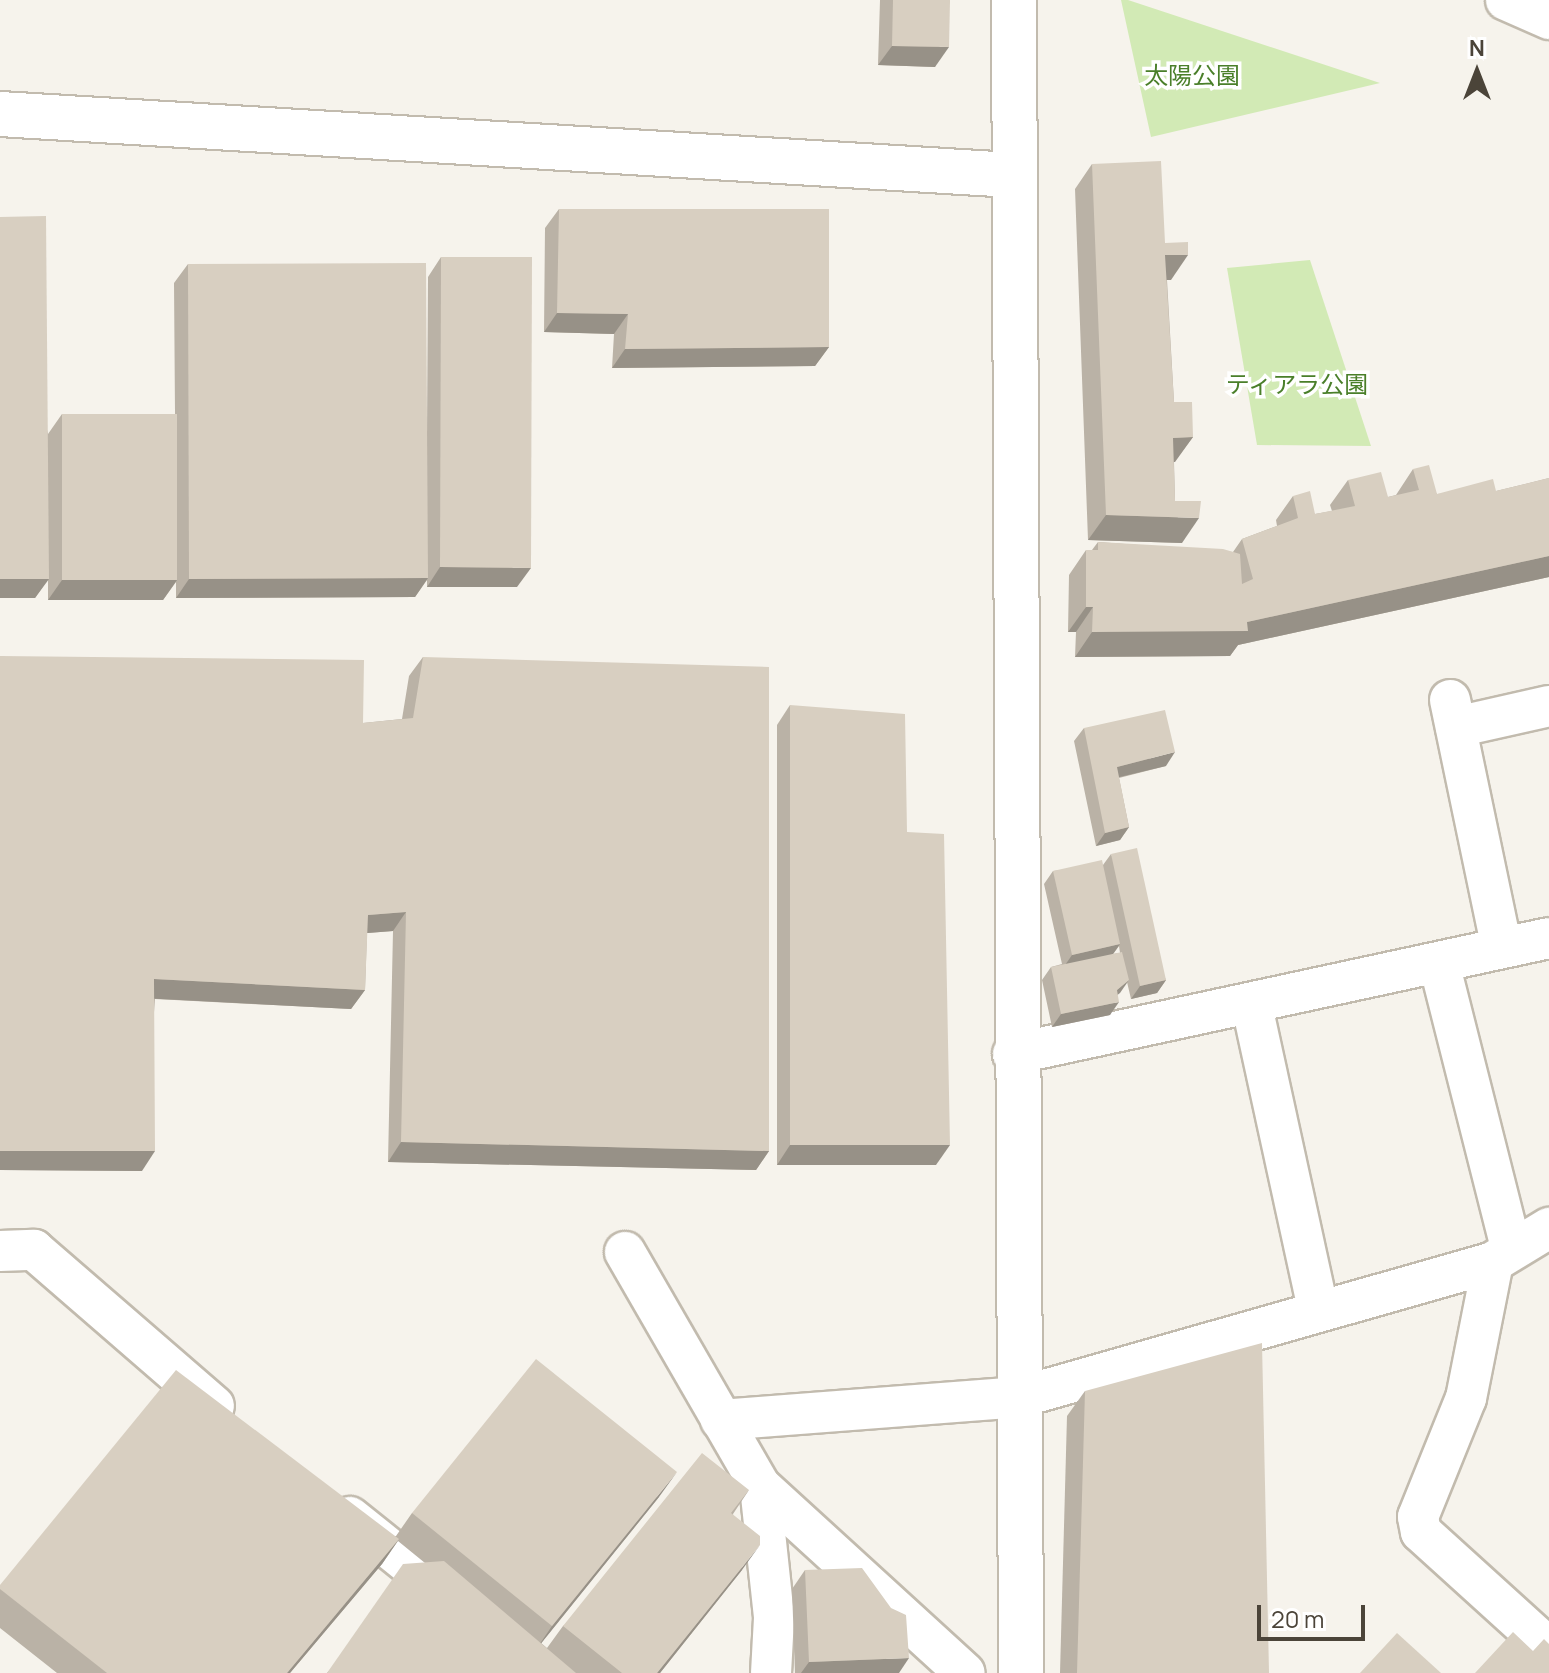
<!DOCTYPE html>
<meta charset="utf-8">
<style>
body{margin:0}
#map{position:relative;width:1549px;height:1673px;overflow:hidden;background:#f6f3ec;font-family:Manrope,"Noto Sans JP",sans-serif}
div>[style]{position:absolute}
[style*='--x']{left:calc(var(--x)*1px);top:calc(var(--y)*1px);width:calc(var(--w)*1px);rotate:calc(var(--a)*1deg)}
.green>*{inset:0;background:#d2eab5}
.roads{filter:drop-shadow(2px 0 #c2bbae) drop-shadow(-2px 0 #c2bbae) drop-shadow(0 2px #c2bbae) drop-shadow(0 -2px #c2bbae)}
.minor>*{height:40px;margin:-20px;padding:0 20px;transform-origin:20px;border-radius:20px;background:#fff}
.tertiary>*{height:44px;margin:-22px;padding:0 22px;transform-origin:22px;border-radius:22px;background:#fff}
.wall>*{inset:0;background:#bab2a6}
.shaded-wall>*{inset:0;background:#979187}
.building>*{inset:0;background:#d8cfc1}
span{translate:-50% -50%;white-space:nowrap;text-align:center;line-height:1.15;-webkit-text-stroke:7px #fff;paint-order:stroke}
.park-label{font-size:24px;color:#4a7f2a}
.north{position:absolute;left:1437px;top:32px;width:80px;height:80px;-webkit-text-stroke:6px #fff;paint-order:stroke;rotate:0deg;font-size:22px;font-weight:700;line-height:32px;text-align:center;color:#4b4439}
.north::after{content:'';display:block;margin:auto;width:28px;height:36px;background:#4b4439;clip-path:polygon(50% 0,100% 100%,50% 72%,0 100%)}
.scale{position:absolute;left:1257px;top:1605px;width:108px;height:36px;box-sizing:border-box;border:4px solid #4b4439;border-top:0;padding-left:10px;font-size:24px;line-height:28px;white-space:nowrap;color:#4b4439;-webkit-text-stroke:6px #fff;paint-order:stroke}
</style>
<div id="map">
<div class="green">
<div style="clip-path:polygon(1121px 0,1128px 0,1380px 83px,1151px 137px)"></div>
<div style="clip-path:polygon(1310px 260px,1371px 446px,1257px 445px,1227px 268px)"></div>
</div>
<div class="roads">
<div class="minor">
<div style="--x:1506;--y:0;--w:47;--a:23.8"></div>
<div style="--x:1450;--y:700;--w:253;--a:78.2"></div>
<div style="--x:1456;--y:727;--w:95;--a:-12.7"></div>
<div style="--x:1439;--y:963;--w:293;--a:75.8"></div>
<div style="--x:1252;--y:1006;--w:310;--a:77.7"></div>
<div style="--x:1013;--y:1054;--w:548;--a:-12.21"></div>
<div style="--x:0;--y:1251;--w:34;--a:-2"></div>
<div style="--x:34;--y:1250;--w:238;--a:40.9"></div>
<div style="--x:625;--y:1252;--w:270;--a:60"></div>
<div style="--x:760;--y:1486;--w:133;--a:83.9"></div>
<div style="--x:774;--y:1618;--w:55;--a:93.1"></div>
<div style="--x:1493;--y:1262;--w:139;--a:101.2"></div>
<div style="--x:1466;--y:1398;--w:128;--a:112"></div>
<div style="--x:1418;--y:1517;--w:15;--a:79"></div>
<div style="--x:1421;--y:1532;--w:173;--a:42.2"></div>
<div style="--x:721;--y:1420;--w:300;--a:-4.4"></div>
<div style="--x:1020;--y:1397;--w:492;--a:-15.9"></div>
<div style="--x:1493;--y:1262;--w:66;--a:-31.3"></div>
<div style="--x:760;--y:1486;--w:277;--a:42.4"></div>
<div style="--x:350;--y:1517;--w:128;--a:38.7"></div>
</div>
<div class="tertiary">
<div style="--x:1014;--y:0;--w:1673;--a:89.76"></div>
<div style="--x:0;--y:114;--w:1013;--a:3.45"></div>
</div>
</div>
<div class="wall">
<div style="clip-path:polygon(880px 0,950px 0,935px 67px,878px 65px)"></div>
<div style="clip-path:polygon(1092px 164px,1165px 243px,1171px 280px,1167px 280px,1174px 402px,1193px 437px,1174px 462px,1175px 501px,1182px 543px,1088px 540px,1075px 189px)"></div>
<div style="clip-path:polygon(559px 209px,829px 347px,815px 366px,612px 368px,614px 334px,544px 332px,545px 228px)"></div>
<div style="clip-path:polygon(0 217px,48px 434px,62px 414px,175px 414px,174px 283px,188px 264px,427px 435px,428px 277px,441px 257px,517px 587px,427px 587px,427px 580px,415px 597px,176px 598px,176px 582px,163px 600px,48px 600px,48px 579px,35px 598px,0 598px)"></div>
<div style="clip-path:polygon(1413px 469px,1437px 494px,1496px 491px,1549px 478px,1549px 577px,1238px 645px,1230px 656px,1075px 657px,1076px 632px,1068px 632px,1069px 575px,1086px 550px,1092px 550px,1098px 542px,1233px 552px,1242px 539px,1277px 526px,1276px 520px,1293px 496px,1315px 514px,1332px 511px,1330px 505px,1348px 480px,1388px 497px,1396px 495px)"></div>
<div style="clip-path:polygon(0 656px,363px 723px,402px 719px,409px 676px,423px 657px,769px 1151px,756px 1170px,388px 1162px,393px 931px,367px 933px,365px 990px,351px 1009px,155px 999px,142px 1171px,0 1170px)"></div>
<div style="clip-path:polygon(790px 705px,907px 832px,936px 1165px,777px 1165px,777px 725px)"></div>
<div style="clip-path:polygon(1084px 728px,1166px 766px,1119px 778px,1129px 827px,1120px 840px,1096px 846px,1074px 741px)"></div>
<div style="clip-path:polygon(evenodd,1111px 854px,1166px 980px,1157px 993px,1131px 999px,1127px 982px,1117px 995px,1110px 1015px,1052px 1027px,1042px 980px,1051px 967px,1062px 964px,1044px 884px,1053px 871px,1103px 865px,1111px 854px,1119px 946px,1120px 953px,1113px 954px,1119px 946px)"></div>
<div style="clip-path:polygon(1085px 1391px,1269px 1673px,1060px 1673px,1067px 1416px)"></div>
<div style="clip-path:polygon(749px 1490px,733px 1514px,742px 1570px,660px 1673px,327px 1673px,425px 1563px,398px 1541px,382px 1564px,290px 1673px,57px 1673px,0 1628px,0 1585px,396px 1536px,412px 1513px,659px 1497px,541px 1643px,547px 1648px,563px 1626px)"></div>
<div style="clip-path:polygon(805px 1570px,899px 1673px,795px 1673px,792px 1589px)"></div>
</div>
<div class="shaded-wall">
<div style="clip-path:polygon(892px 46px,949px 47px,935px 67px,878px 65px)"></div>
<div style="clip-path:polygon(1165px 255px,1188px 255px,1171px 280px,1148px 280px)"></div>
<div style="clip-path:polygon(557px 313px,628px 314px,614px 334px,544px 332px)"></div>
<div style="clip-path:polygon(829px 347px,815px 366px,612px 368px,625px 349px)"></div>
<div style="clip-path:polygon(1193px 437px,1175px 462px,1156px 463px,1173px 438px)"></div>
<div style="clip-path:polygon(1106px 515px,1199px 518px,1182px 543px,1088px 540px)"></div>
<div style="clip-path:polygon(1549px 556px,1549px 577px,1238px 645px,1230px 656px,1075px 657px,1092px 632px,1247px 622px)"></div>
<div style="clip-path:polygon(440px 567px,531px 568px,517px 587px,427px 587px)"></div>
<div style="clip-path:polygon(428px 578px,415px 597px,176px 598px,189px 579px)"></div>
<div style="clip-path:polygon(0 579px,49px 579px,35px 598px,0 598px)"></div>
<div style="clip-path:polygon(62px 580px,177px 580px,163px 600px,48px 600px)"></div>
<div style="clip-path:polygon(1086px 607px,1093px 607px,1076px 632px,1068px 632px)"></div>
<div style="clip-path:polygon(1175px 752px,1166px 766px,1107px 780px,1117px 767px)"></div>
<div style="clip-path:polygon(1129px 827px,1120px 840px,1096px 846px,1105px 833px)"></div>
<div style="clip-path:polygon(406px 912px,393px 931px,355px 934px,368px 915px)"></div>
<div style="clip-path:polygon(1120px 944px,1111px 957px,1063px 968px,1072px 955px)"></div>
<div style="clip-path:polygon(154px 979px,365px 990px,351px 1009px,141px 998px)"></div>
<div style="clip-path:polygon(1129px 980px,1120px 993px,1107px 1003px,1117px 990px)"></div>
<div style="clip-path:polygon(1166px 980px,1157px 993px,1131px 999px,1140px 986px)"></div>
<div style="clip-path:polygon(1119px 1002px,1110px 1015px,1052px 1027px,1061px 1014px)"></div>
<div style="clip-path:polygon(401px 1142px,769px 1151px,756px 1170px,388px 1162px)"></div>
<div style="clip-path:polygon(790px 1145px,950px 1145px,936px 1165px,777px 1165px)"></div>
<div style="clip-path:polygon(0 1151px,155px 1151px,142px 1171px,0 1170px)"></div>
<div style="clip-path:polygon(677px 1472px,659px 1497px,535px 1651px,552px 1626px)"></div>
<div style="clip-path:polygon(399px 1539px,382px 1564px,290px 1673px,287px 1673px)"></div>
<div style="clip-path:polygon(760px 1545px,742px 1570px,660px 1673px,657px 1673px)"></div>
<div style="clip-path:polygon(909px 1658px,899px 1673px,801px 1673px,809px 1662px)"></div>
</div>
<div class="building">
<div style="clip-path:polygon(893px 0,950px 0,949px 47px,892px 46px)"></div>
<div style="clip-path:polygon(1161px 161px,1165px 243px,1188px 242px,1188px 255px,1165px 255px,1174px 402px,1192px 402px,1193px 437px,1173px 438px,1175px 501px,1201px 501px,1199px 518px,1106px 515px,1092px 164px)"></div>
<div style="clip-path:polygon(559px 209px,829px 209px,829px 347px,625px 349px,628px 314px,557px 313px)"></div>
<div style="clip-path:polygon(46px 216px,49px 579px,0 579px,0 217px)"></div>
<div style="clip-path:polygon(441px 257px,532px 257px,531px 568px,440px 567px)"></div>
<div style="clip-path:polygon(426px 263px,428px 578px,189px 579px,188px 264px)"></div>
<div style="clip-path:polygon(62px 414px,177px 414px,177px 580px,62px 580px)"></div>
<div style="clip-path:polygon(1429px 465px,1437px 494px,1493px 479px,1496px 491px,1549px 478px,1549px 556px,1247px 622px,1248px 631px,1092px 632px,1093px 607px,1086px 607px,1086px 550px,1098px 550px,1098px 542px,1223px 549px,1240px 554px,1242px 584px,1253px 579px,1242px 539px,1298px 518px,1293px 496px,1310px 491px,1315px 514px,1355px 506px,1348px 480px,1381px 472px,1388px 497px,1419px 490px,1413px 469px)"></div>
<div style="clip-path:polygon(0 656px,364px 660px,363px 723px,413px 718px,423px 657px,769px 667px,769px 1151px,401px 1142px,406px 912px,368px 915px,365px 990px,154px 979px,155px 1151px,0 1151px)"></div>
<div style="clip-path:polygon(790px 705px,905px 714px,907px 832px,944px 834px,950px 1145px,790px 1145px)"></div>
<div style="clip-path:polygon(1165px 710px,1175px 752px,1117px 767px,1129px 827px,1105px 833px,1084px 728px)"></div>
<div style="clip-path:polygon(1137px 848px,1166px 980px,1140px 986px,1111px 854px)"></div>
<div style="clip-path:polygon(1102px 860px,1120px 944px,1072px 955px,1053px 871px)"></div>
<div style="clip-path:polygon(1122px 952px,1129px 980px,1117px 990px,1119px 1002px,1061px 1014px,1051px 967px)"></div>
<div style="clip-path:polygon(1262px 1343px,1269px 1673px,1077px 1673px,1085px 1391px)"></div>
<div style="clip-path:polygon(536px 1359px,677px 1472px,552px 1626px,412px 1513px)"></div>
<div style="clip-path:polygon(176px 1370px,399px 1539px,287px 1673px,107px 1673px,0 1589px,0 1585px)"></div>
<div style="clip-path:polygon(702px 1453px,749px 1490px,731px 1513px,760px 1536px,760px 1545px,657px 1673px,622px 1673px,563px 1626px)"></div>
<div style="clip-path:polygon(444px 1561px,576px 1673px,327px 1673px,403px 1564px)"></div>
<div style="clip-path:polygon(862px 1568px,891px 1608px,906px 1615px,909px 1658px,809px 1662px,805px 1570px)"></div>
<div style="clip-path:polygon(1513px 1632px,1533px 1651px,1544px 1639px,1549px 1644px,1549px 1673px,1475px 1673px)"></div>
<div style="clip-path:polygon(1397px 1633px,1441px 1673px,1360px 1673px)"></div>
</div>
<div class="park-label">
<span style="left:1192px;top:75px">太陽公園</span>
<span style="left:1297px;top:384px">ティアラ公園</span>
</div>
<div class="north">N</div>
<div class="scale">20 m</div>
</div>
